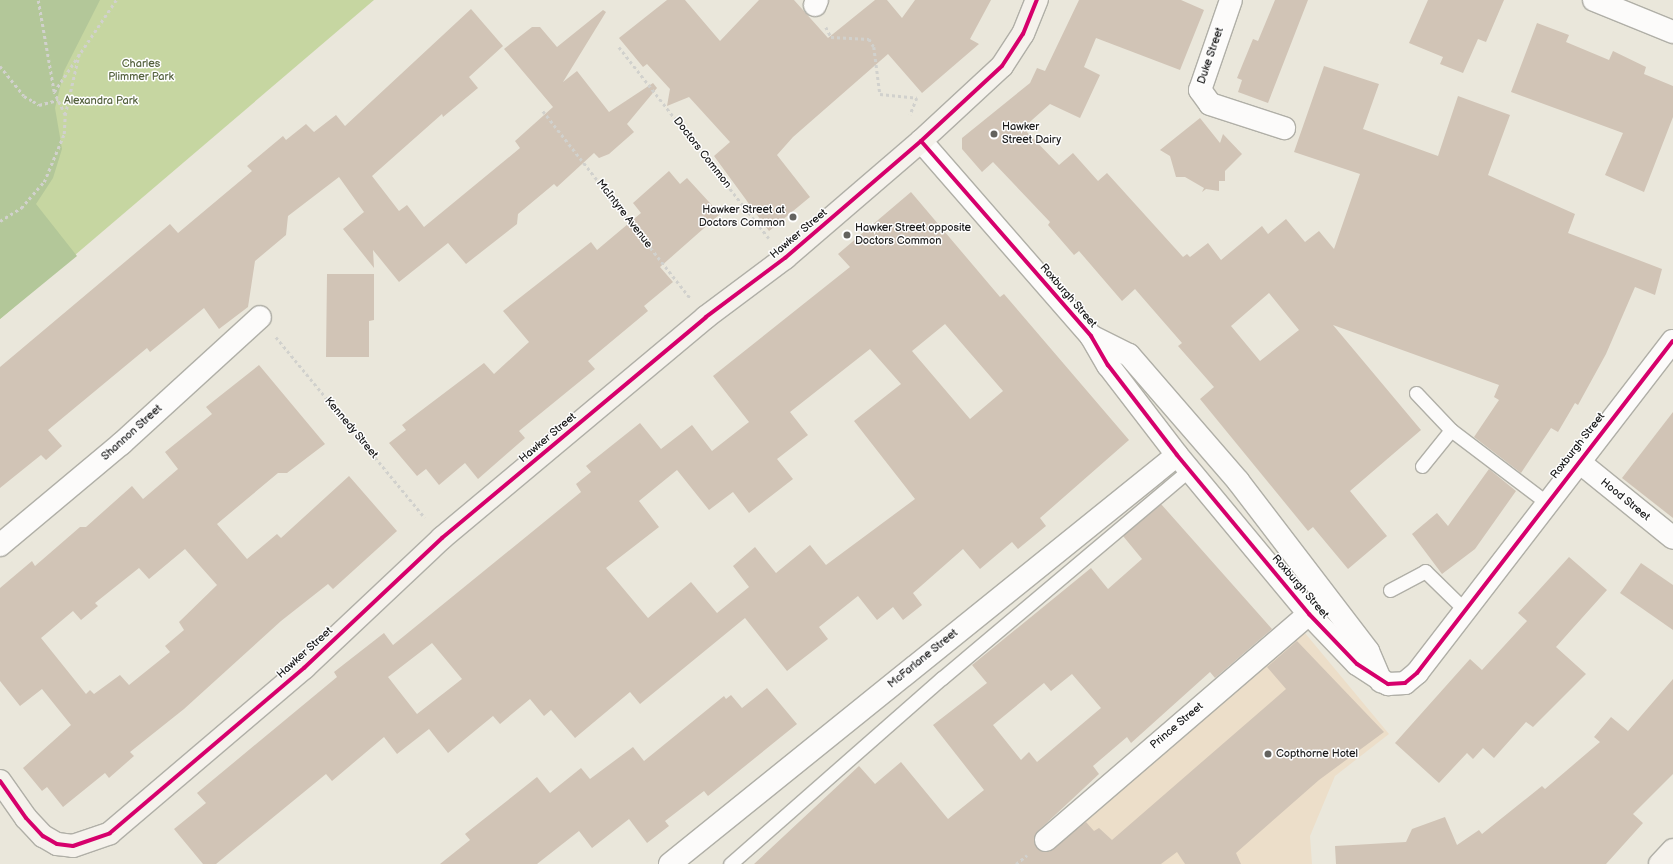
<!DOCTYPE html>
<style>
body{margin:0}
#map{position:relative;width:1673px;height:864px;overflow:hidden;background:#eae7db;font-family:"Balsamiq Sans",sans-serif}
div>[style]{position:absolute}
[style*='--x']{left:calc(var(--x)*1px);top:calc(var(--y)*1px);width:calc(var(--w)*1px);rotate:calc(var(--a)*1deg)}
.built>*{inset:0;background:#ecdec9}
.green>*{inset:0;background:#c6d6a1}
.forest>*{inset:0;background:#b3c799}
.building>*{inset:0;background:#d1c4b6}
.path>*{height:2.5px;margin-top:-1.25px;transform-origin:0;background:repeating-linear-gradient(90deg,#d1d1cd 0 3px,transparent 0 6px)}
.roads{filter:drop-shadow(1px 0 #b0afa7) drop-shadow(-1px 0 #b0afa7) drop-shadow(0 1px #b0afa7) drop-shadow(0 -1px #b0afa7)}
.lane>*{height:13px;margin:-6.5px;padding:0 6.5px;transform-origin:6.5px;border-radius:6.5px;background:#fcfbfa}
.street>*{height:22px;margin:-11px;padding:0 11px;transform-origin:11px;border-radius:11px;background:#fcfbfa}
.secondary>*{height:22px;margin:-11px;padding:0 11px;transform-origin:11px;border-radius:11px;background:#f5f2ec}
.cycleway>*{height:4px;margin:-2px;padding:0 2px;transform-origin:2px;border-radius:2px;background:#d6006c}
.dots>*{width:11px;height:11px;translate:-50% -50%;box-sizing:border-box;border:2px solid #fff;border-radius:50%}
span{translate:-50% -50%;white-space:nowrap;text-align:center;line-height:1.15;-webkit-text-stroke:3px #fff;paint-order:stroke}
.street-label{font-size:11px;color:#1c1c1c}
.park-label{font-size:11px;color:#54613e}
.poi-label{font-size:11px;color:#1c1c1c}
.left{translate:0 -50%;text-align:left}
.right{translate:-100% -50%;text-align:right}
</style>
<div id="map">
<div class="built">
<div style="clip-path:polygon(1300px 627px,1389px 734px,1335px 776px,1310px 836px,1312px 864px,1023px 864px)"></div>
</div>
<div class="green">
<div style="clip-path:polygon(0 0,374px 0,0 319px)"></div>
</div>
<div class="forest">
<div style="clip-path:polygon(0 0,100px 0,64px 71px,55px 108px,62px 149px,53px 178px,36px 204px,77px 256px,0 319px)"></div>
</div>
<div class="building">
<div style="clip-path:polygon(667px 0,685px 0,720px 41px,759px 0,794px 0,828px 38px,875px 0,887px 0,902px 18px,915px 0,991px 0,970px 39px,979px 44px,922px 93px,888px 54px,793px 137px,777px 155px,810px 197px,769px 231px,714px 156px,730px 142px,689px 97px,667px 106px,670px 89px,647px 64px,643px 67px,619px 38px)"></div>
<div style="clip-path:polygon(evenodd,1079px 0,1181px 0,1204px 10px,1180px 70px,1096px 38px,1084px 67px,1100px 75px,1080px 118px,1050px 104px,1023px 128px,1059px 165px,1073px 153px,1098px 181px,1107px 173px,1183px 257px,1187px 254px,1190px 257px,1208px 243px,1221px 260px,1262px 226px,1268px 234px,1286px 219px,1305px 242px,1319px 231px,1334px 249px,1360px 174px,1294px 152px,1324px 66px,1379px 84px,1363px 129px,1438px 156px,1458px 96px,1510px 115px,1488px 175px,1575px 214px,1568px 233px,1662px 269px,1655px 295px,1635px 287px,1606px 354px,1578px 405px,1575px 403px,1558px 432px,1551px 428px,1521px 473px,1474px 437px,1499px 400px,1494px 397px,1499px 385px,1333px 325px,1421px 430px,1350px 491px,1387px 536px,1348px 569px,1313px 527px,1308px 531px,1200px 399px,1214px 387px,1178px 346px,1182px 343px,1135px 289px,1122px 301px,1079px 251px,1074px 255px,1048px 225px,1050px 222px,993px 162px,982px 172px,962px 149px,962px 138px,1030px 83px,1037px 68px,1045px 71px,1079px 0,1269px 293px,1299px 330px,1260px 361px,1231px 326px,1269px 293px)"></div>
<div style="clip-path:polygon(1275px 0,1308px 0,1268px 103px,1238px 92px,1242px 80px,1237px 78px,1253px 39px,1258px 41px)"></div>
<div style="clip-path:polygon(1428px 0,1504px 0,1486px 42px,1478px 39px,1463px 73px,1440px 64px,1443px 57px,1409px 43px)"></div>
<div style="clip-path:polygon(471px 9px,503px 46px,469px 77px,478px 88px,443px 117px,442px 114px,372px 176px,399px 211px,407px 205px,424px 227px,520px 148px,515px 141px,553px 107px,504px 49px,532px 27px,540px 27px,557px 47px,603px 10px,606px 12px,563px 82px,577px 71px,609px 112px,653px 83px,657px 88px,627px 124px,634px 132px,609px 154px,599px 158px,594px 153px,557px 187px,554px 184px,518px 214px,517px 224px,466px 264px,448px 243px,399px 282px,373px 250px,374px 268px,343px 229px,364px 212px,339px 177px,288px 216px,286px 235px,255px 261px,248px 307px,219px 329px,204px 308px,150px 352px,147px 348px,48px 430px,62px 446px,46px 460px,41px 455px,0 488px,0 367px,170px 224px,178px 233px,252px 171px,247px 166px,283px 136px,286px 140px,306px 124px,314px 132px,336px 115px,345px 126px)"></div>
<div style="clip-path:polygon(1537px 23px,1569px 35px,1566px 42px,1609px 60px,1613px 51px,1646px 67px,1644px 74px,1673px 86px,1673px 117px,1644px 192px,1605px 175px,1623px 133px,1511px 92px)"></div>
<div style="clip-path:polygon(1200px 118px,1220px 143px,1223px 134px,1242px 154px,1225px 171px,1225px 181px,1219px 181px,1219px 191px,1206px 189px,1202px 192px,1204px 188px,1185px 177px,1176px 177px,1170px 156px,1160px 150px)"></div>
<div style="clip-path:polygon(669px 171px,680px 184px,687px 178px,720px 214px,660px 267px,673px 282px,644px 306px,648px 311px,588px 361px,595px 369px,519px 431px,525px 438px,478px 479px,465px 463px,439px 485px,426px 469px,417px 476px,389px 443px,406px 430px,402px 425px,484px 363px,494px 374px,529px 342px,503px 311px,591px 242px,597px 250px,641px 213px,633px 203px)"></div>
<div style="clip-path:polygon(evenodd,911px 192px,1000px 297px,1004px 294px,1129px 440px,1040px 518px,1046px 526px,1018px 549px,1012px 542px,980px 569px,963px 549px,913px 593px,922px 605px,903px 620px,893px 607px,877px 620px,858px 596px,819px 627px,828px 639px,787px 671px,745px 618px,640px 704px,630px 692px,575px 738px,551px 710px,544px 716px,530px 699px,500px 724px,493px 716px,448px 753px,429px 729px,397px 754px,384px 737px,332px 781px,326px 774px,216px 864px,203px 864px,174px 829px,206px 803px,197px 793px,337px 677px,334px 672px,384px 633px,393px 645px,581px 492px,576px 484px,591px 472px,586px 466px,640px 423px,661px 449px,692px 425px,712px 451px,749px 422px,713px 376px,850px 267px,838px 254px,911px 192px,945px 324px,1003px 391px,970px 419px,912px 351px,945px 324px,911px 192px,870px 349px,901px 384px,854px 421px,915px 499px,826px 565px,810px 545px,776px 573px,755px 547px,733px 566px,749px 587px,717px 613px,691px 582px,648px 618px,606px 568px,659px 527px,639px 501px,677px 470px,709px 510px,733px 492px,749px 513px,793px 479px,777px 459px,808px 435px,790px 412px,870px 349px,911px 192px,432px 643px,462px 679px,417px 714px,388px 677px,432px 643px)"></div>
<div style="clip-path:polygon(327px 274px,374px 274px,374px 320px,369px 321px,369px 357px,326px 357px)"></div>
<div style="clip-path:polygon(evenodd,259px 365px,325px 444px,287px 473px,278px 473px,217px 524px,247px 559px,277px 534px,281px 538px,349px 476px,397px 531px,333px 589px,328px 584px,281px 621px,184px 709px,130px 752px,134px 756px,109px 778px,105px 773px,63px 807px,47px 787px,42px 791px,23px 768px,71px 725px,42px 689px,20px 706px,0 681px,0 588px,32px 561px,35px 566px,80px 527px,86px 527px,132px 486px,143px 499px,178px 469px,165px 452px,212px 414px,206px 407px,259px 365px,185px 549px,217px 585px,179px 622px,184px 630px,165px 646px,170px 652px,129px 685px,120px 675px,94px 694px,90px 690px,86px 694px,41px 638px,73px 611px,81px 620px,98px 606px,95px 603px,139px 568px,149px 579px,185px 549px)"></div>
<div style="clip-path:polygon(1673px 412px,1673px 518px,1622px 478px)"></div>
<div style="clip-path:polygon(1489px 469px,1516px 491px,1475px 549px,1442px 574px,1412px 534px,1437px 513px,1448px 526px)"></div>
<div style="clip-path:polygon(evenodd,1161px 504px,1272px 629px,1215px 678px,1210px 672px,1131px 743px,1127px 737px,1093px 766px,1099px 774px,1038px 831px,1034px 843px,1042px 852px,1049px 852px,1086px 822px,1094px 831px,1099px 828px,1112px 840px,1286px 689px,1267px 667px,1297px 641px,1384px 732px,1319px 780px,1236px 853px,1241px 864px,1185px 864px,1177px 852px,1161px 864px,754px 864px,859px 766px,875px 784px,901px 762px,948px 819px,984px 790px,933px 725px,987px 683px,972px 665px,1091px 568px,1108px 589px,1142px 559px,1123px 536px,1161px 504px,1072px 674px,1101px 708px,1037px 762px,1029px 752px,1021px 760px,993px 725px,1044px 683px,1051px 691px,1072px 674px)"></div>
<div style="clip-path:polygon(1569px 557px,1607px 590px,1556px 647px,1586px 674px,1533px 727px,1526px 722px,1494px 758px,1483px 748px,1473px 759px,1467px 753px,1439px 783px,1395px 743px,1470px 659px,1482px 670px,1527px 621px,1518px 613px)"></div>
<div style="clip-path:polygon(1641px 563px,1673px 585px,1673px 630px,1620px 593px)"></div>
<div style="clip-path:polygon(1673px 679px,1673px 774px,1633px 814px,1643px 823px,1606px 864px,1336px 864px,1335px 846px,1406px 842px,1412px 829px,1445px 817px,1457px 845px,1479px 830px,1482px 834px,1542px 786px,1545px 789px,1600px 742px,1594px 737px,1611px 717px,1628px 731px)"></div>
<div style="clip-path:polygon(767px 688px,797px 724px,708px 796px,704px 791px,665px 821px,669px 826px,647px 843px,629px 819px,592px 848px,579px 831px,537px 864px,440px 864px,470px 840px,465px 834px,537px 777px,550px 793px,581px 768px,590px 779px,633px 747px,644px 761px,724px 696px,726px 699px,731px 695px,742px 708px)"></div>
</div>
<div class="path">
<div style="--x:826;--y:27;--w:11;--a:63"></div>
<div style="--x:831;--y:37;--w:38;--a:3"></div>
<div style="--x:869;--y:39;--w:9;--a:58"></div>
<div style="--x:874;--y:47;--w:47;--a:82.7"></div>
<div style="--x:880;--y:94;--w:37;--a:6"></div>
<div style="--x:917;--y:98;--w:18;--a:112"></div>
<div style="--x:619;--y:47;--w:243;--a:51.9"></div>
<div style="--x:0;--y:66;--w:38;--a:51"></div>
<div style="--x:24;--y:96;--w:10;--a:29"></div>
<div style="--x:33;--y:101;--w:7;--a:34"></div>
<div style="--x:39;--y:105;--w:20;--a:-15"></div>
<div style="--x:54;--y:92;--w:111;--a:-56"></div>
<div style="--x:543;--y:111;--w:238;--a:51.8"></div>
<div style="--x:65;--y:115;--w:63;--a:-77.1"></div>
<div style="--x:0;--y:221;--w:25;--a:-32"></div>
<div style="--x:21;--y:208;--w:35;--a:-49"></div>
<div style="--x:44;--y:182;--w:52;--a:-67.4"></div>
<div style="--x:64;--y:134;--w:19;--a:-87"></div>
<div style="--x:65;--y:115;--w:25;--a:-116"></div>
<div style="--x:54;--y:92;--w:93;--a:-99.9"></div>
<div style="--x:276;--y:337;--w:234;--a:50.5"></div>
<div style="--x:1016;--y:864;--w:14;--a:-39"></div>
</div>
<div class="roads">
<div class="lane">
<div style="--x:1416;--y:393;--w:51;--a:46.6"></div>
<div style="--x:1422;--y:466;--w:46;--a:-51.1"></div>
<div style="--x:1451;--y:430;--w:119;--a:37.2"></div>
<div style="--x:1390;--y:590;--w:40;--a:-28"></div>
<div style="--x:1425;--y:571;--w:56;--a:44.3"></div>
<div style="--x:730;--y:864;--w:282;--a:-41.3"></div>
<div style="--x:942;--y:678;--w:323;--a:-40.1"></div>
</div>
<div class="street">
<div style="--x:1231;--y:0;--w:95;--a:109"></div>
<div style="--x:1200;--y:90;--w:17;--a:54"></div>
<div style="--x:1210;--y:104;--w:78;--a:18"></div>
<div style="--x:1594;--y:0;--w:85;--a:22.1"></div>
<div style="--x:815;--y:5;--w:5;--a:-68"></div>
<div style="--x:921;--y:141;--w:259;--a:48.9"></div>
<div style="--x:1091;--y:336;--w:34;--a:60"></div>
<div style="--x:1108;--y:365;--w:113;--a:52.5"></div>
<div style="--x:1177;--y:455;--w:207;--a:50.3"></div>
<div style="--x:1309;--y:614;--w:69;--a:46.2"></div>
<div style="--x:1357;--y:664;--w:37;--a:33"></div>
<div style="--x:1388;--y:684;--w:17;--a:-3"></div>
<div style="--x:1405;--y:683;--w:16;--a:-40"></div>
<div style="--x:1417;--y:673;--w:419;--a:-52.4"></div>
<div style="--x:1091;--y:336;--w:42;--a:26.6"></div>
<div style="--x:1129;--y:355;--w:167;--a:49.1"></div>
<div style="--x:1238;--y:481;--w:214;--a:52.6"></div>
<div style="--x:1368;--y:651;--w:33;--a:67"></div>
<div style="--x:1578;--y:461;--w:122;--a:39"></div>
<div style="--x:0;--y:545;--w:158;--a:-39.9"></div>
<div style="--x:121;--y:444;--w:188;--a:-42.4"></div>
<div style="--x:1046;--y:840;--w:347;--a:-40.7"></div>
<div style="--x:670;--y:864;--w:651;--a:-38.89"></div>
</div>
<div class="secondary">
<div style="--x:0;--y:781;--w:45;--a:54.9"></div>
<div style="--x:26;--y:818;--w:25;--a:47"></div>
<div style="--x:43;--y:836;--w:16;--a:30"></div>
<div style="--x:57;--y:844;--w:16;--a:7"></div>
<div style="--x:73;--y:846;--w:39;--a:-19"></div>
<div style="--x:110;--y:833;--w:255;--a:-40.4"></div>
<div style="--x:304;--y:668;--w:190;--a:-43.3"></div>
<div style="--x:442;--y:538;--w:344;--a:-39.9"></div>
<div style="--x:706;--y:317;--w:99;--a:-36.8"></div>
<div style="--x:785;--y:258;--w:179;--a:-40.7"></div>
<div style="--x:921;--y:141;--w:110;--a:-42.8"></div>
<div style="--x:1002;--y:66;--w:38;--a:-57"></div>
<div style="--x:1023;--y:34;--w:37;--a:-68"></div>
<div style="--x:1660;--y:864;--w:19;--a:-47"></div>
</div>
</div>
<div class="cycleway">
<div style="--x:921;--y:141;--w:259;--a:48.9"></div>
<div style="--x:1091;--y:336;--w:34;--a:60"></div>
<div style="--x:1108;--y:365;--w:113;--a:52.5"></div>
<div style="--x:1177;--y:455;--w:207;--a:50.3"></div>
<div style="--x:1309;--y:614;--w:69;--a:46.2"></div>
<div style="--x:1357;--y:664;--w:37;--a:33"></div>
<div style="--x:1388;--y:684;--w:17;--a:-3"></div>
<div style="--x:1405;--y:683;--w:16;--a:-40"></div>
<div style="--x:1417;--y:673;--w:419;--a:-52.4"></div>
<div style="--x:0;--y:781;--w:45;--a:54.9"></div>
<div style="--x:26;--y:818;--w:25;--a:47"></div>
<div style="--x:43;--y:836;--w:16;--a:30"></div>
<div style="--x:57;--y:844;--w:16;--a:7"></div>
<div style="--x:73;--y:846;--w:39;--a:-19"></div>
<div style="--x:110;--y:833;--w:255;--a:-40.4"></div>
<div style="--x:304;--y:668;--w:190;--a:-43.3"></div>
<div style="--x:442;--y:538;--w:344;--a:-39.9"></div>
<div style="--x:706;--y:317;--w:99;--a:-36.8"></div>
<div style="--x:785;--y:258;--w:179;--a:-40.7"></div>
<div style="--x:921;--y:141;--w:110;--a:-42.8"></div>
<div style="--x:1002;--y:66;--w:38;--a:-57"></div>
<div style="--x:1023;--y:34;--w:37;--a:-68"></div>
</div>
<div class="dots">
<div style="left:994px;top:134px;background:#64635f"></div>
<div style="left:793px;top:217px;background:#64635f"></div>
<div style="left:847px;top:235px;background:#64635f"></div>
<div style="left:1268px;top:754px;background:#64635f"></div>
</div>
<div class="street-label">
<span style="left:1211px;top:56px;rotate:-71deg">Duke Street</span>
<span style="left:702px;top:153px;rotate:52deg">Doctors Common</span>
<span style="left:624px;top:214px;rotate:52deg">McIntyre Avenue</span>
<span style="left:799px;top:234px;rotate:-40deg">Hawker Street</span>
<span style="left:1068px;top:296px;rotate:49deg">Roxburgh Street</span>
<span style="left:351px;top:428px;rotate:50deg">Kennedy Street</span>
<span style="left:132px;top:433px;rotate:-42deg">Shannon Street</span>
<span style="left:548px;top:438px;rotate:-40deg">Hawker Street</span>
<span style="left:1578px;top:446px;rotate:-52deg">Roxburgh Street</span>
<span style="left:1625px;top:500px;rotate:39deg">Hood Street</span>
<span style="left:1300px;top:587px;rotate:49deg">Roxburgh Street</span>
<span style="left:305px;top:653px;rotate:-42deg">Hawker Street</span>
<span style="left:923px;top:659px;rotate:-39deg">McFarlane Street</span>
<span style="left:1177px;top:726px;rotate:-40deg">Prince Street</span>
</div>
<div class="park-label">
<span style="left:141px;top:71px">Charles<br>Plimmer Park</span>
<span style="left:101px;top:101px">Alexandra Park</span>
</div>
<div class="poi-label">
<span class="left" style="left:1002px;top:134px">Hawker<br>Street Dairy</span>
<span class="right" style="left:785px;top:217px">Hawker Street at<br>Doctors Common</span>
<span class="left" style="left:855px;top:235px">Hawker Street opposite<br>Doctors Common</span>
<span class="left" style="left:1276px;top:754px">Copthorne Hotel</span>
</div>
</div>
